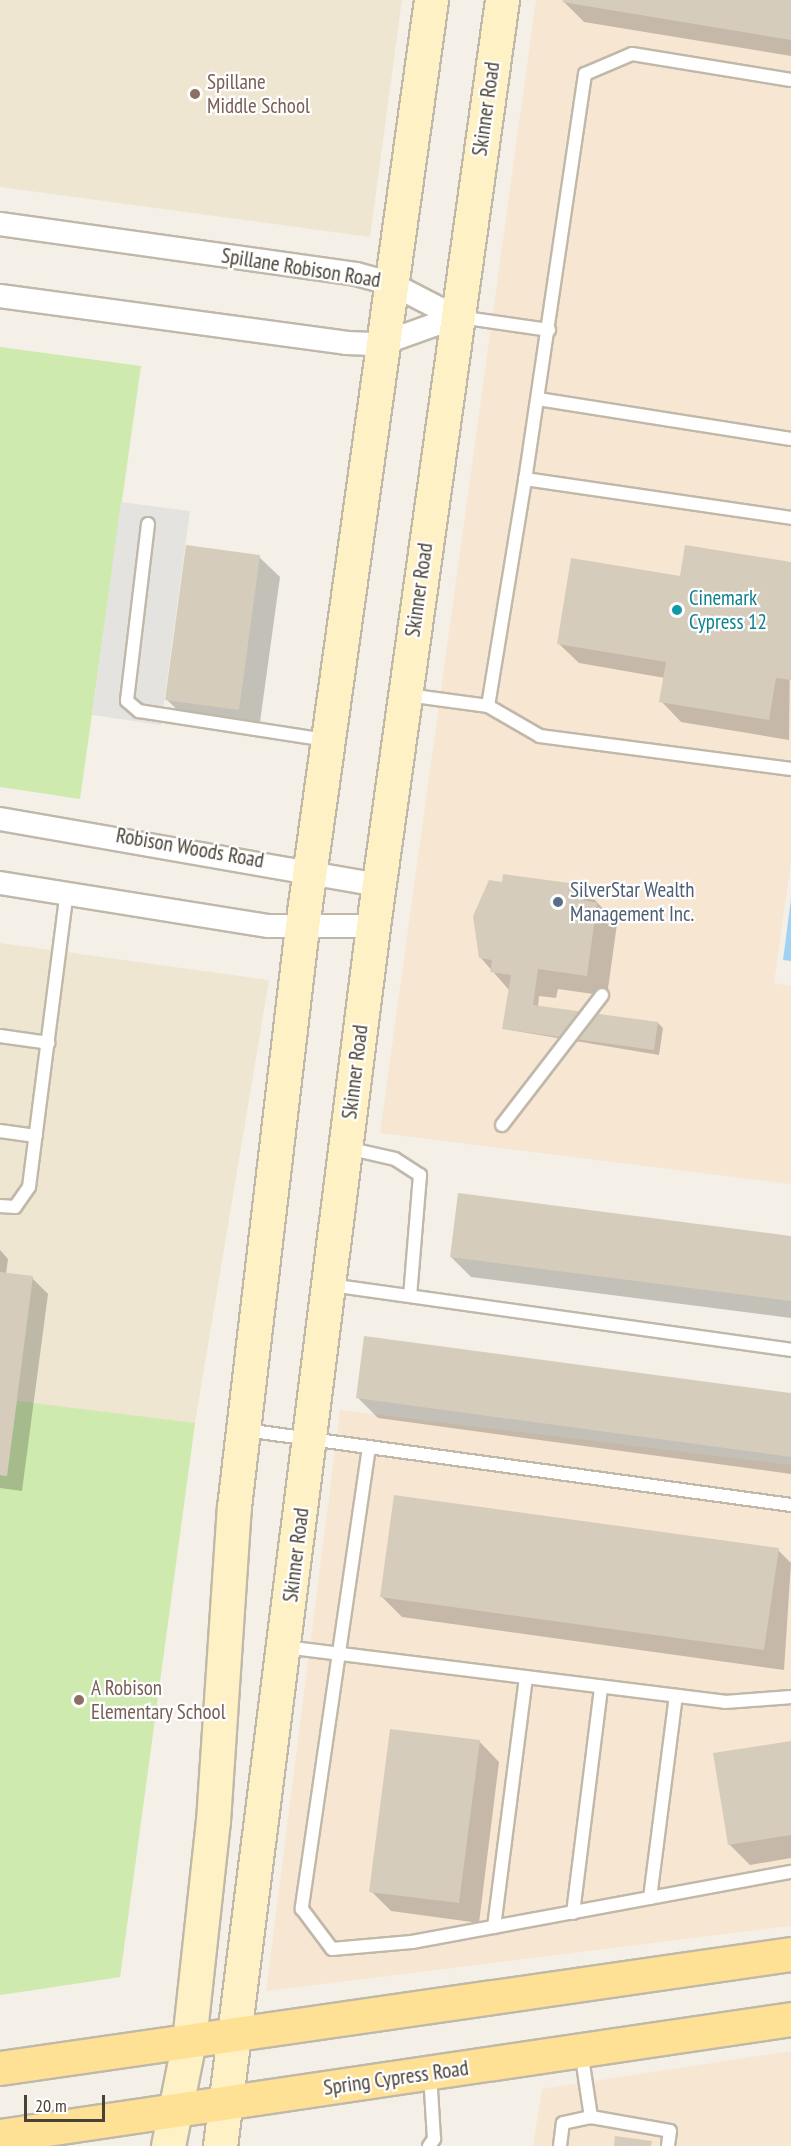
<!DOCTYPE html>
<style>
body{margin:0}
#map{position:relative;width:791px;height:2146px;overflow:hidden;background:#f4f0e7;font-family:"PT Sans Narrow",sans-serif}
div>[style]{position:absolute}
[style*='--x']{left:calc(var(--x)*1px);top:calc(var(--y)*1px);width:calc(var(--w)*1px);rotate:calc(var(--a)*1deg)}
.commercial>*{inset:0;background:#f7e7d2}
.education>*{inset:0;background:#eee6d1}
.green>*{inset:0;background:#cfeaae}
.parking>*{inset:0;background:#e5e3df}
.water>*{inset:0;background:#a1d2f3}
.shadow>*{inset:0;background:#0003}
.building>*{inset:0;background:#d6ccbc}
.roads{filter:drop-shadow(2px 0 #c0b8a9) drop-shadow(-2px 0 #c0b8a9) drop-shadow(0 2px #c0b8a9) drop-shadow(0 -2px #c0b8a9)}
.lane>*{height:12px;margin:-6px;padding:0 6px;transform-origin:6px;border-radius:6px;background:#fff}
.street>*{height:22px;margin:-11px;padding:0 11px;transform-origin:11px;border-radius:11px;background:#fff}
.secondary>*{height:33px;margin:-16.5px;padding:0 16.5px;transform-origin:16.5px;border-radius:16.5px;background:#fff1c6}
.primary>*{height:33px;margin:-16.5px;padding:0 16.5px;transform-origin:16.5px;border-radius:16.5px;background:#ffe195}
.dots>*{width:16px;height:16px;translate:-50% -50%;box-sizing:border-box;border:3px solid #fff;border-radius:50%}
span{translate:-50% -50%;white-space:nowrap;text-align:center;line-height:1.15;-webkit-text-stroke:4.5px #fff;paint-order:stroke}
.education-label{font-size:21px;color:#785e54}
.left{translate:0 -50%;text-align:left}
.street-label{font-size:21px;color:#484136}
.culture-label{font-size:21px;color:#0d838f}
.service-label{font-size:21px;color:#4e5e75}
.scale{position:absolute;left:24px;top:2095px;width:81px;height:27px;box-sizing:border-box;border:3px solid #484136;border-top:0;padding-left:8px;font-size:18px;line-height:21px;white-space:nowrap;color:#484136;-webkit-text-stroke:4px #fff;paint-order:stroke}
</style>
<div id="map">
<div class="commercial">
<div style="clip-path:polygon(536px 0,791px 0,791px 862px,774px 983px,791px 986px,791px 1184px,380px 1133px)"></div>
<div style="clip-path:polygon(340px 1410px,791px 1465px,791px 1926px,266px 1991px)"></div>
<div style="clip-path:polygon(791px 2051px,791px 2146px,533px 2146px,542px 2089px)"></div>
</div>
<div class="education">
<div style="clip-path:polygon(0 0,402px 0,370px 237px,0 187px)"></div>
<div style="clip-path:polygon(0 943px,269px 980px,195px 1423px,120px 1977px,0 1995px)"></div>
</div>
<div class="green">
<div style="clip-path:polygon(0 347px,141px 366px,80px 799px,0 787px)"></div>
<div style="clip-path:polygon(17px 1401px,195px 1423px,120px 1977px,0 1995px,0 1475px,7px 1476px)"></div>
</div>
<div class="parking">
<div style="clip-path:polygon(121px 502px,190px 511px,161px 725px,92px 715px)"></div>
</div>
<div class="water">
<div style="clip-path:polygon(791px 899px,791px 961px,783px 960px)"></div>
</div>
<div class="shadow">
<div style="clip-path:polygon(791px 0,791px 56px,584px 22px,564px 2px)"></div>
<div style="clip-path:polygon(259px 557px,280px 577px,259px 729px,187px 719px,166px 699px)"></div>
<div style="clip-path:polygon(791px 564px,789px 740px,681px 722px,661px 701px,665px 678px,579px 663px,558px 643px,681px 577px)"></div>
<div style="clip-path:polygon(583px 887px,617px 924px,607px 996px,558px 989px,556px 998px,539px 996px,538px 1007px,658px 1023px,663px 1028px,659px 1055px,504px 1029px,510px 991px,480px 957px)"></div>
<div style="clip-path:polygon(791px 1237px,791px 1318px,471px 1277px,451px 1257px)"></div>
<div style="clip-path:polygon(0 1250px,8px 1259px,6px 1274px,32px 1278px,48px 1294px,22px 1491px,0 1488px)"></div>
<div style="clip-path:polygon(791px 1395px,791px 1474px,378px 1418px,357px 1397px)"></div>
<div style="clip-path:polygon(778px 1550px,791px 1563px,784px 1670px,402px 1617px,382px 1597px)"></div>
<div style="clip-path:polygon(479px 1741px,499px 1762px,479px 1923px,391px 1911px,371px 1891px)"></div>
<div style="clip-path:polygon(791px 1742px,791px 1858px,750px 1865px,730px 1845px)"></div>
</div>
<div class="building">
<div style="clip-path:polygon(563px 0,791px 0,791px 40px,562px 2px)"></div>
<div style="clip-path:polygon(186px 545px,260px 555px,239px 710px,165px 700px)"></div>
<div style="clip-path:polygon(685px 545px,791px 562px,791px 680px,776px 678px,769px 720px,659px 702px,666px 662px,557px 644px,571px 558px,680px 576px)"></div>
<div style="clip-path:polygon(503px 874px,584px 885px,582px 900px,597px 903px,587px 976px,538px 969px,533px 1005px,658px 1022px,654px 1050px,502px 1029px,511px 975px,490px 972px,492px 960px,479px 958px,473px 916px,489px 880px,502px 882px)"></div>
<div style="clip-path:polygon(458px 1193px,791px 1236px,791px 1301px,450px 1257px)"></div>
<div style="clip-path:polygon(0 1272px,33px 1276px,7px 1476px,0 1475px)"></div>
<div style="clip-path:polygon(364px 1336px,791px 1393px,791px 1457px,356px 1398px)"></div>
<div style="clip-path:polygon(394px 1495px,779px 1548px,764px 1650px,380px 1597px)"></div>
<div style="clip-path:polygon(390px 1729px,480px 1740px,459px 1903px,369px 1892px)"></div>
<div style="clip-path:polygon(791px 1741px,791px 1835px,728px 1845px,713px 1753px)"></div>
<div style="clip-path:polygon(615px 2136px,652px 2141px,651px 2146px,614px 2146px)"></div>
</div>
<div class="roads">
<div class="lane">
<div style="--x:791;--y:80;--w:161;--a:-170.7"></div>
<div style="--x:632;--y:54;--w:51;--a:156.9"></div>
<div style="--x:585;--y:74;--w:409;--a:98.4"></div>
<div style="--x:525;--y:479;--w:269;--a:8.3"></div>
<div style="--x:459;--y:317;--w:91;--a:8.2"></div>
<div style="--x:538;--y:399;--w:256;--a:9"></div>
<div style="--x:148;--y:524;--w:178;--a:96.8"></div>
<div style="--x:127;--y:701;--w:16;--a:40"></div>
<div style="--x:139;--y:711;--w:189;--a:8.8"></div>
<div style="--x:407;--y:695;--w:82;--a:7.7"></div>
<div style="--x:488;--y:706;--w:60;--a:30"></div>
<div style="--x:540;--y:736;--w:253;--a:7.5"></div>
<div style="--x:488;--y:706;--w:230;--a:-80.7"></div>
<div style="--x:0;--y:1036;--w:49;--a:8.1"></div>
<div style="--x:502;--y:1125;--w:164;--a:-52.4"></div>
<div style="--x:0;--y:1131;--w:36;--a:8"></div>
<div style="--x:347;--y:1148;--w:49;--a:12.9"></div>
<div style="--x:395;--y:1159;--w:30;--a:33"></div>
<div style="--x:420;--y:1175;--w:121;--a:94.7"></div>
<div style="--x:0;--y:1206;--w:15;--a:4"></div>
<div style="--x:15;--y:1207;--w:24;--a:-55"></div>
<div style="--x:29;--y:1187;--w:297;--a:-82.7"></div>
<div style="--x:330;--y:1285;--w:466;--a:8"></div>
<div style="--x:245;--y:1430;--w:551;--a:7.82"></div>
<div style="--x:369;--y:1447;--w:467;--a:98.3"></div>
<div style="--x:302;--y:1909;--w:50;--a:53.1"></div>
<div style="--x:332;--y:1949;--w:80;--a:-5"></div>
<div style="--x:412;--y:1942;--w:385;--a:-10.5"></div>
<div style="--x:285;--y:1647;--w:443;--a:7.1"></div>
<div style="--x:725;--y:1702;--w:66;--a:-4.3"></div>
<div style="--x:650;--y:1898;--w:204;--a:-82.7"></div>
<div style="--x:573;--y:1913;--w:228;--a:-82.9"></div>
<div style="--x:494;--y:1927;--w:251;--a:-82.7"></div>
<div style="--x:581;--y:2051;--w:67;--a:81.4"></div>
<div style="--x:429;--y:2146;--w:9;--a:-54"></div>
<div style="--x:434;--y:2139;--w:65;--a:-93.5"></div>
<div style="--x:560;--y:2146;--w:23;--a:-83"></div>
<div style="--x:563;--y:2123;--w:29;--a:-12"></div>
<div style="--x:591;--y:2117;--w:80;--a:10"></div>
<div style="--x:670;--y:2131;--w:15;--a:98"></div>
</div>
<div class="street">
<div style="--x:0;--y:224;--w:359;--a:8"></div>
<div style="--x:356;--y:274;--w:35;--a:15"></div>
<div style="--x:390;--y:283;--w:74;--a:27.3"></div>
<div style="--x:0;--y:296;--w:349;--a:7.7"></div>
<div style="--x:346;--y:343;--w:35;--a:2"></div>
<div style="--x:381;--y:344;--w:80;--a:-19.8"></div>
<div style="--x:0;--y:819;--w:385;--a:9.9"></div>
<div style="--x:0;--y:883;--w:272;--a:9.1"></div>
<div style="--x:269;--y:926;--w:104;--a:0"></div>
</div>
<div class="secondary">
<div style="--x:168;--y:2146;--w:107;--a:-78.7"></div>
<div style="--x:189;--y:2041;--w:221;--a:-83.8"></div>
<div style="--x:213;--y:1821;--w:315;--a:-86.2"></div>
<div style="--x:234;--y:1507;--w:585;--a:-83.32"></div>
<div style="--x:302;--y:926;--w:935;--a:-82.07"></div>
<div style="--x:220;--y:2146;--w:1230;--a:-82.85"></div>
<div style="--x:373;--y:926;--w:935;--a:-82.07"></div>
</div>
<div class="primary">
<div style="--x:0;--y:2068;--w:799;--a:-8.2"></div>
<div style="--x:0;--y:2136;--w:800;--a:-8.41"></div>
</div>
</div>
<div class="dots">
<div style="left:195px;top:94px;background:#8d6e63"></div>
<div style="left:677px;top:610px;background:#0f9aa8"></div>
<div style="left:558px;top:902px;background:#5c6f8a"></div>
<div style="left:79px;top:1700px;background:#8d6e63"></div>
</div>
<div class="education-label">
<span class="left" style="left:207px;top:94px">Spillane<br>Middle School</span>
<span class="left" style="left:91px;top:1700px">A Robison<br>Elementary School</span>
</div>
<div class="street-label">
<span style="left:486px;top:109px;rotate:-82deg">Skinner Road</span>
<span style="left:301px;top:268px;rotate:9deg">Spillane Robison Road</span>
<span style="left:419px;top:590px;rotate:-82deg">Skinner Road</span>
<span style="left:190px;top:848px;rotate:10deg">Robison Woods Road</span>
<span style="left:355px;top:1072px;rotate:-83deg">Skinner Road</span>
<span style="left:296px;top:1555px;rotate:-83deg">Skinner Road</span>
<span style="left:396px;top:2078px;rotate:-8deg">Spring Cypress Road</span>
</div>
<div class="culture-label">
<span class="left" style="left:689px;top:610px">Cinemark<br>Cypress 12</span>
</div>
<div class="service-label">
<span class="left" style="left:570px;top:902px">SilverStar Wealth<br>Management Inc.</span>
</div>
<div class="scale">20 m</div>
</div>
